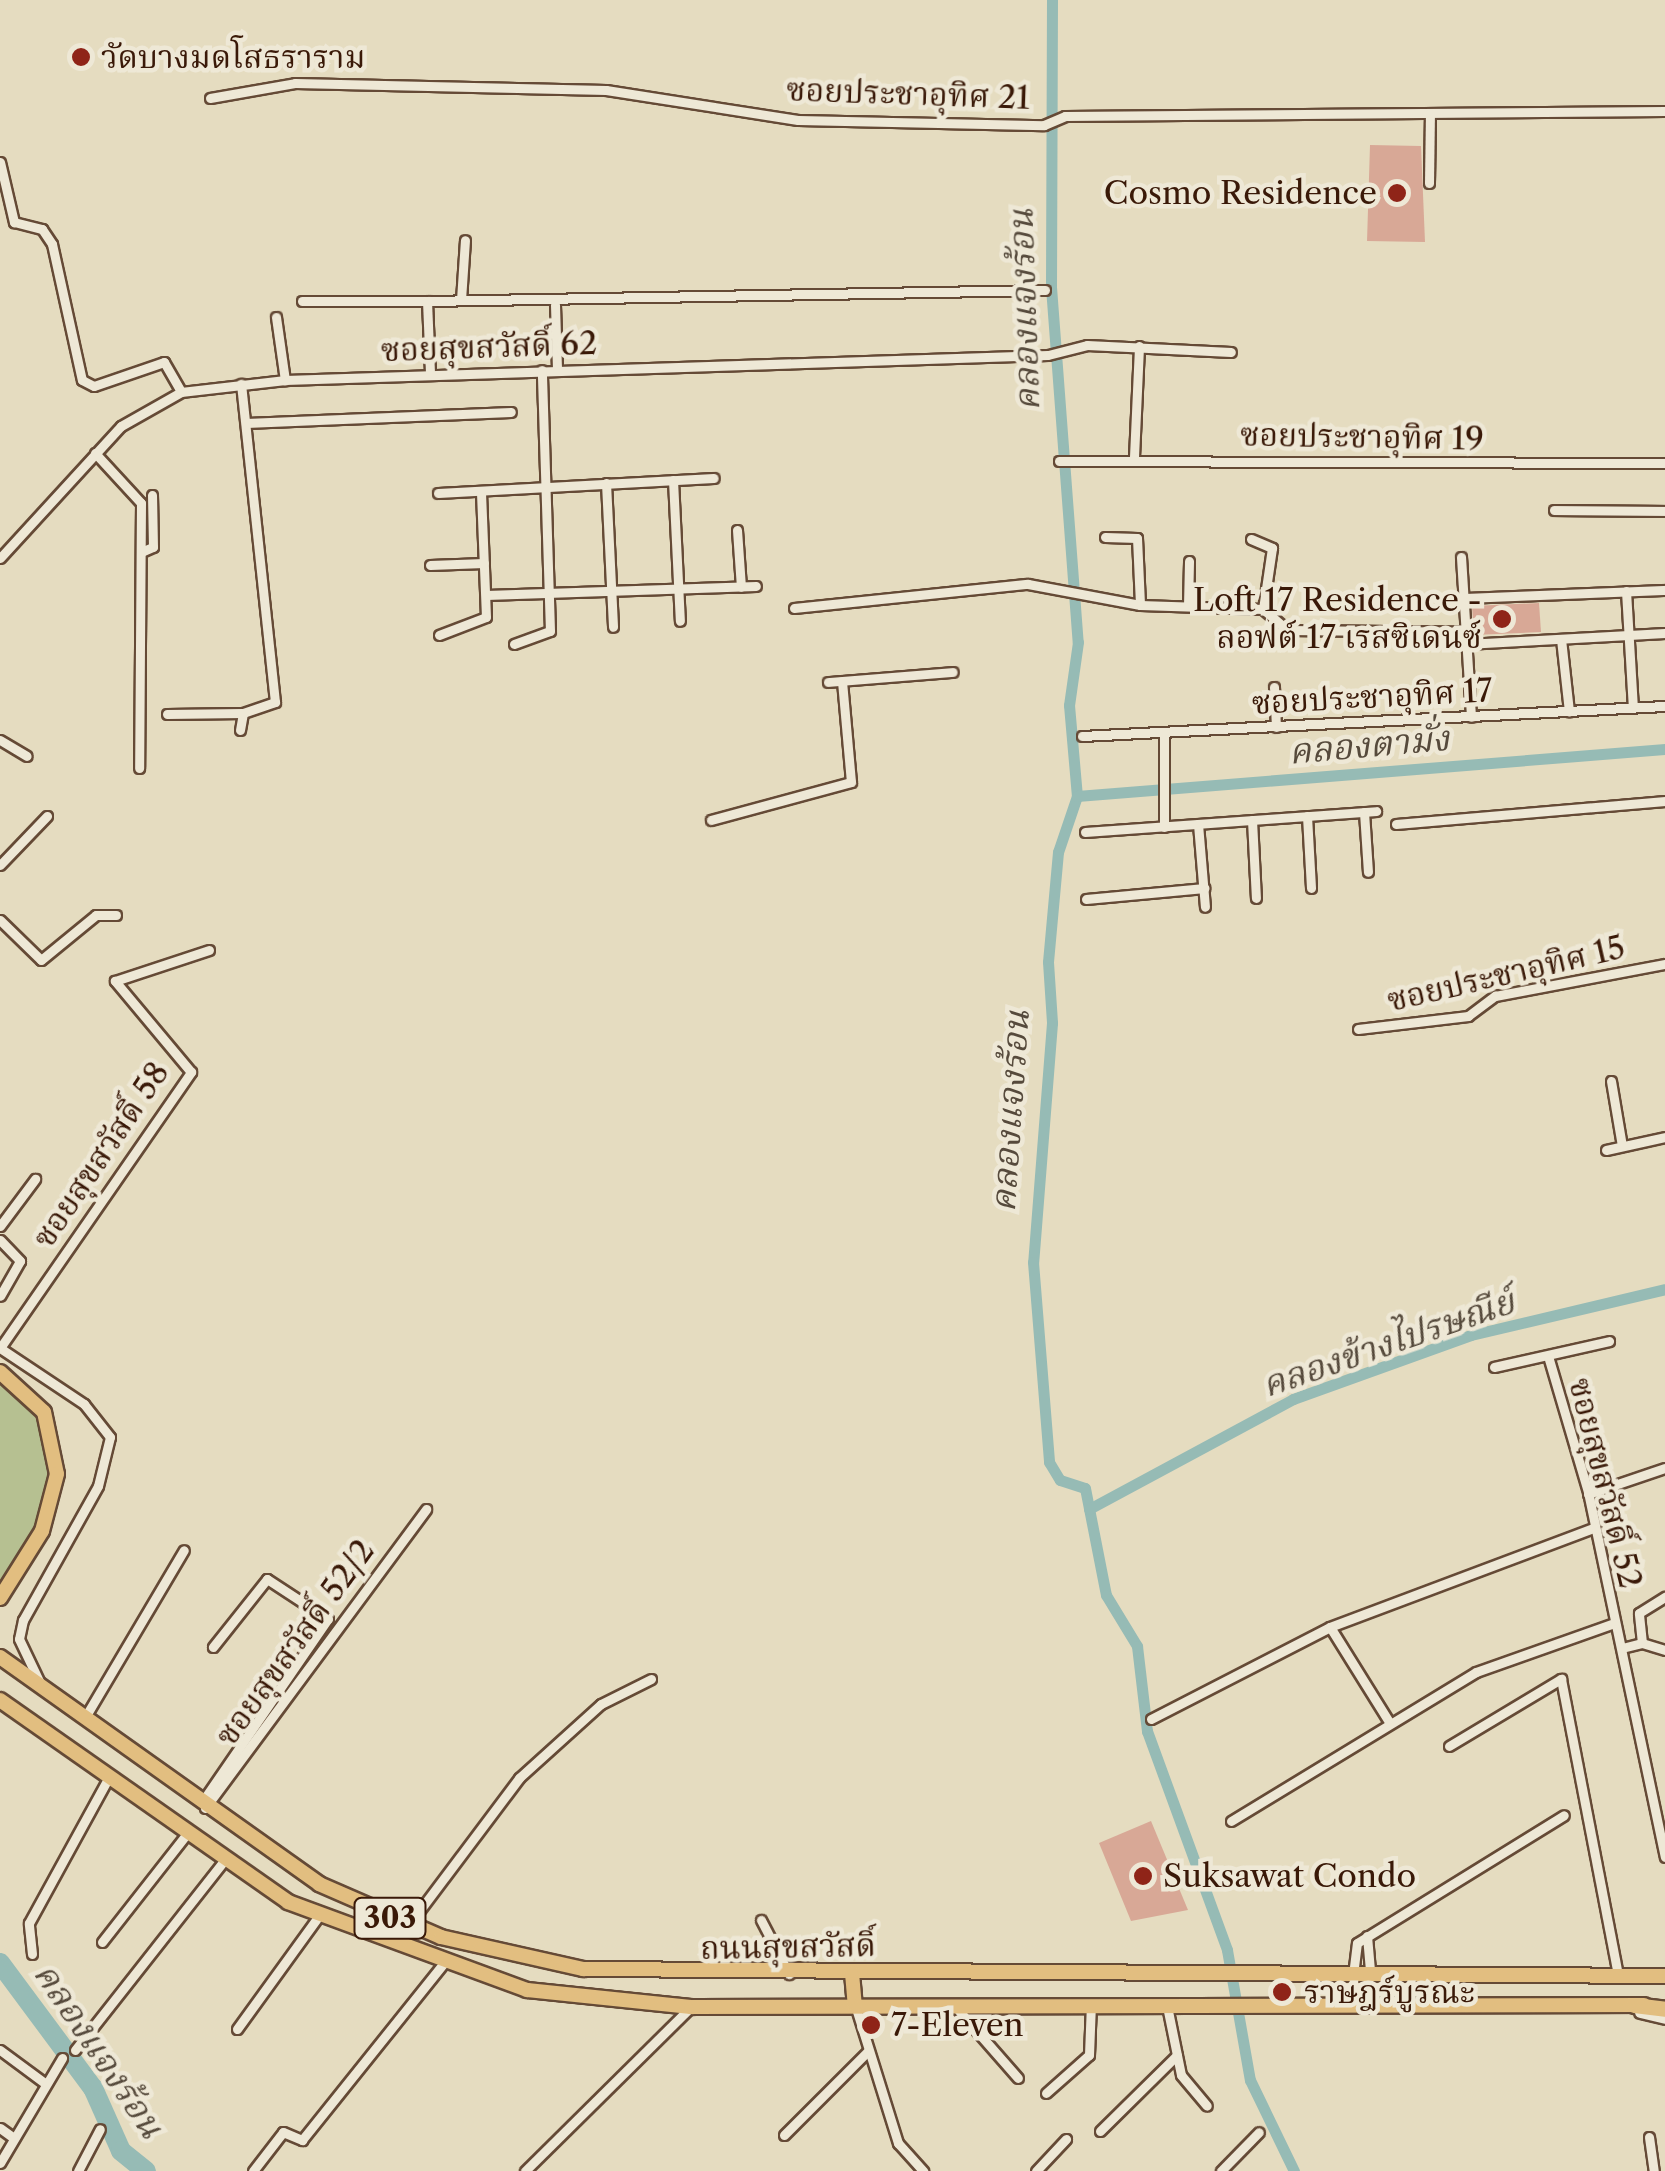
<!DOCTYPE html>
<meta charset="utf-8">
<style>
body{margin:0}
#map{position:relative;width:1665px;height:2171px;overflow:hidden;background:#e5dcc0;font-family:"Libre Caslon Text","Noto Serif Thai",serif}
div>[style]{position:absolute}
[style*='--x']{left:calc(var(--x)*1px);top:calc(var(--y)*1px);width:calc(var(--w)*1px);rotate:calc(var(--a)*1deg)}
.green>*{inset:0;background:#b6c091}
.canal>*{height:11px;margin:-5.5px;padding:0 5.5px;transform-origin:5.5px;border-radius:5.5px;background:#96bbb5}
.river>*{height:20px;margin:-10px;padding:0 10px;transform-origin:10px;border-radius:10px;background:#96bbb5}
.building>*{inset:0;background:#d8a896}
.roads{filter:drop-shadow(2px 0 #654a36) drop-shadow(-2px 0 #654a36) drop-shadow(0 2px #654a36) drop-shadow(0 -2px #654a36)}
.minor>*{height:9px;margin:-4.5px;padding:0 4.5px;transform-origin:4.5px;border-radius:4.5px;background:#eee8d6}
.tertiary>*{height:11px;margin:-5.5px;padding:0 5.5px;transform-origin:5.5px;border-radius:5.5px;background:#eee8d6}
.primary>*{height:14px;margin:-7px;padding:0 7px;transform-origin:7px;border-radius:7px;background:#e2be80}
.motorway>*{height:15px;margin:-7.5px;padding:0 7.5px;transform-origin:7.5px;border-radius:7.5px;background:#e2be80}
.dots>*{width:28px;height:28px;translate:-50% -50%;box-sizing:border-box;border:5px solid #eee8d6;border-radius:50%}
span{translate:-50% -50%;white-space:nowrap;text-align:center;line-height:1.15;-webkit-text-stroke:9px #eee8d6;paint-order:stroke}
.shield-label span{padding:2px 8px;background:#eee8d6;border:2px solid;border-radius:8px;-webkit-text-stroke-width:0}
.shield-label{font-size:30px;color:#3a1908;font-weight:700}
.poi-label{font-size:32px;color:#3a1908}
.left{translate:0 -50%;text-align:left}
.right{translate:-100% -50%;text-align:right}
.street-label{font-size:32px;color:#3a1908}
.water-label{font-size:35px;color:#564a3c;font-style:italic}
</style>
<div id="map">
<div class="green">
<div style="clip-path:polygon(0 1367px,34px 1392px,59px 1455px,40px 1533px,0 1594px)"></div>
</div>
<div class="canal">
<div style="--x:1052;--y:0;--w:287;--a:90.2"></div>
<div style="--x:1051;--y:287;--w:356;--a:85.7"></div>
<div style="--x:1078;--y:642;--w:64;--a:98.1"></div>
<div style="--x:1069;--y:705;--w:91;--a:85"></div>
<div style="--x:1077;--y:796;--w:59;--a:108.7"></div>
<div style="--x:1058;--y:852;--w:110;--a:95.2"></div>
<div style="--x:1048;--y:962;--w:61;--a:86.2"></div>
<div style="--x:1052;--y:1023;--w:240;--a:94.5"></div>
<div style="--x:1033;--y:1262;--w:201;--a:85.4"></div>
<div style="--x:1049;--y:1462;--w:21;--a:59"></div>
<div style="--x:1060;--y:1480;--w:26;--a:18"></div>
<div style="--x:1085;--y:1488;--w:109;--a:78.9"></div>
<div style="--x:1106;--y:1595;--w:60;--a:58.7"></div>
<div style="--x:1137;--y:1646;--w:86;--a:83.3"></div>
<div style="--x:1147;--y:1731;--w:233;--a:69.9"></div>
<div style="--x:1227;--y:1950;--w:132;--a:80"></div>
<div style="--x:1250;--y:2080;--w:101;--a:64.2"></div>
<div style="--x:1077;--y:796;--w:590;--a:-4.57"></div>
<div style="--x:1089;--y:1509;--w:232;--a:-28.3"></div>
<div style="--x:1293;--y:1399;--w:189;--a:-19.8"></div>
<div style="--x:1471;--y:1335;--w:199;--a:-13.3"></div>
</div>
<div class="river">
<div style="--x:0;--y:1963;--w:156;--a:53.4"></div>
<div style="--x:93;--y:2088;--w:69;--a:66"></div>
<div style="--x:121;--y:2151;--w:32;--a:39"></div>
</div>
<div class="building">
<div style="clip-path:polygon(1370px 145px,1421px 146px,1425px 242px,1367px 241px)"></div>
<div style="clip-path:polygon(1539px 603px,1541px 632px,1474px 635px,1472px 606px)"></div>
<div style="clip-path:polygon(1151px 1821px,1188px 1910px,1131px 1921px,1099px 1843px)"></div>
</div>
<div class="roads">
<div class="minor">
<div style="--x:210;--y:98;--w:86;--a:-10"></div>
<div style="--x:295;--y:83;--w:311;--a:1.3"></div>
<div style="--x:606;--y:90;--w:194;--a:8.9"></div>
<div style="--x:798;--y:120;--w:246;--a:1.2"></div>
<div style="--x:1044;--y:125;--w:23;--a:-23"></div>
<div style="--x:1065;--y:116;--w:600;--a:-0.48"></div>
<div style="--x:0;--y:162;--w:62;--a:76.9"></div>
<div style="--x:14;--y:222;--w:29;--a:14"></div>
<div style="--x:42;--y:229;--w:18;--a:56"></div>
<div style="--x:52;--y:244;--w:139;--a:77.6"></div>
<div style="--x:82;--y:380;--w:13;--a:27"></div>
<div style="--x:94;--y:386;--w:74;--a:-18.9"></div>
<div style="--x:164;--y:362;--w:34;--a:60"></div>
<div style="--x:1429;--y:183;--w:70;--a:-89.2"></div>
<div style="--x:461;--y:300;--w:60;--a:-86.2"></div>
<div style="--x:302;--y:301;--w:125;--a:0"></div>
<div style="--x:427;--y:301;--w:73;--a:87.6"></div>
<div style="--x:427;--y:301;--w:618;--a:-1.02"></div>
<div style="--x:555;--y:305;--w:65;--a:88.2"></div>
<div style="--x:276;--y:317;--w:64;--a:81.9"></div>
<div style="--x:246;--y:423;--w:265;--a:-2.4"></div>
<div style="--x:95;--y:453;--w:68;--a:47.4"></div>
<div style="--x:141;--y:503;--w:265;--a:90.4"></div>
<div style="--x:1134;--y:457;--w:111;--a:-87.4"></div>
<div style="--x:1059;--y:461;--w:606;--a:0.19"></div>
<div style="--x:673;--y:480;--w:141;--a:87.2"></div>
<div style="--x:606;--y:483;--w:144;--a:87.2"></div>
<div style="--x:438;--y:493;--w:276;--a:-3.1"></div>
<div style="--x:1554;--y:510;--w:111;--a:0.5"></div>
<div style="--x:737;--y:530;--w:57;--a:86"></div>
<div style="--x:1105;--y:537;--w:32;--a:2"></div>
<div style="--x:1137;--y:538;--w:67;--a:87.4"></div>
<div style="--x:1251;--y:539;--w:23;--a:23"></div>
<div style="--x:1272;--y:548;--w:62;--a:98.4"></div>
<div style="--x:141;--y:552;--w:13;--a:-23"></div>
<div style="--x:153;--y:547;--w:52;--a:-91.1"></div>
<div style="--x:1461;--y:557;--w:160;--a:86.4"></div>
<div style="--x:0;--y:558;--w:179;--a:-47.5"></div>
<div style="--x:121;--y:426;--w:69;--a:-29.5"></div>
<div style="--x:181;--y:392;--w:105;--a:-6.6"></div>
<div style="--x:285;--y:380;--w:763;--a:-1.88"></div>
<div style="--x:1048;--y:355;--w:40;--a:-14.4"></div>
<div style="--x:1087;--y:345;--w:144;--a:2.8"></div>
<div style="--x:430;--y:565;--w:54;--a:-2.1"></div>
<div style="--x:1626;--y:591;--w:117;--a:86.6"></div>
<div style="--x:486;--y:595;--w:270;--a:-1.9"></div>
<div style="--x:1463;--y:598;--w:202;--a:-2.3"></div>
<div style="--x:1188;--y:606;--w:45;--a:-88.7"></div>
<div style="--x:794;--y:608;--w:235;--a:-5.9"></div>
<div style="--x:1028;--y:584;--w:114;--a:10.6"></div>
<div style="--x:1140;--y:605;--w:123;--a:1.9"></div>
<div style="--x:1263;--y:609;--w:32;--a:41"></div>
<div style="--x:1287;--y:630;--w:179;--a:0.6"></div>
<div style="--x:439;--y:635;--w:50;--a:-21"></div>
<div style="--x:486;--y:617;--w:126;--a:-92.3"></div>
<div style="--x:1561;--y:639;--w:73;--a:83.7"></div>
<div style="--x:514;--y:644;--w:38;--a:-20"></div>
<div style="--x:550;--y:631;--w:261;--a:-91.8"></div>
<div style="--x:1466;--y:644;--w:199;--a:-3.2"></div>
<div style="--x:828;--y:682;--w:125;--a:-4.6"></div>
<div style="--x:1274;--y:687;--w:40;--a:87.1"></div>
<div style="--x:167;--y:714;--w:76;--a:-0.8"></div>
<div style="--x:240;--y:730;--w:17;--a:-80"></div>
<div style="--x:243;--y:713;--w:34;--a:-19"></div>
<div style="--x:275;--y:702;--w:320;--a:-96.1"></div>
<div style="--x:1164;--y:732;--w:95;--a:90"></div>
<div style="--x:1082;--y:736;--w:584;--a:-2.95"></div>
<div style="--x:0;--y:740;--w:31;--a:31"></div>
<div style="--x:1364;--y:812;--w:60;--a:86.2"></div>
<div style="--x:1307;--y:816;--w:72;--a:86.8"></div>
<div style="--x:711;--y:820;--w:145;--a:-15.2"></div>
<div style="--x:851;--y:782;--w:101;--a:-95.1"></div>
<div style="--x:1252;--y:820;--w:78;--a:87.1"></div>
<div style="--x:1198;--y:824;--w:83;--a:85.2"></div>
<div style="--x:1396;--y:824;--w:270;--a:-4.9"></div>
<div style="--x:1085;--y:832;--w:292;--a:-4.1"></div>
<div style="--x:0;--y:865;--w:68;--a:-46.2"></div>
<div style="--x:1086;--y:899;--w:119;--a:-5.3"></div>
<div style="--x:0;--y:920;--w:57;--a:44.3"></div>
<div style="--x:41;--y:960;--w:71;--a:-39.3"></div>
<div style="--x:96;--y:915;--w:20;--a:0"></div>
<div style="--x:1358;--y:1029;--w:111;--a:-6.7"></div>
<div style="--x:1468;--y:1016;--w:34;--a:-37"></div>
<div style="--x:1495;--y:996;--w:173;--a:-10.7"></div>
<div style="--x:1611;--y:1081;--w:66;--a:80.4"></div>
<div style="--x:1606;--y:1150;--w:60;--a:-12.4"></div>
<div style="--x:0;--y:1226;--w:59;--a:-53.3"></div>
<div style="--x:0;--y:1240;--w:29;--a:46"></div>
<div style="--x:20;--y:1261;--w:40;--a:119.7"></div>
<div style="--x:0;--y:1348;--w:336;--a:-55.3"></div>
<div style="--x:191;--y:1072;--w:119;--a:-129.9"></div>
<div style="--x:115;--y:981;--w:99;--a:-18.3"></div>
<div style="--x:0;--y:1348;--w:101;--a:33.7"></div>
<div style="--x:84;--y:1404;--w:42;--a:51.8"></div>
<div style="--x:110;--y:1437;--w:50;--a:103.8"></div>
<div style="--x:98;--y:1486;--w:154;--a:119.2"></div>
<div style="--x:23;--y:1620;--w:19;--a:102"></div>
<div style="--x:19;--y:1639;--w:49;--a:64.5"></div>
<div style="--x:1548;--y:1356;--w:142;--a:73.6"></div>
<div style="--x:1588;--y:1492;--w:373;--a:78.1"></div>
<div style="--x:1494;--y:1367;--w:118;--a:-12.7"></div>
<div style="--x:1588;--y:1494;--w:81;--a:-18.7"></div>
<div style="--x:1330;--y:1627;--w:110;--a:58.1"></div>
<div style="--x:1642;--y:1643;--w:24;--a:17"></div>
<div style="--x:1622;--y:1648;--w:21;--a:-14"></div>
<div style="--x:1642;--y:1643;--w:30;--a:-96"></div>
<div style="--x:1639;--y:1613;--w:31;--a:-32"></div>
<div style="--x:84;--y:1719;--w:196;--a:-59.4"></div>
<div style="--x:1151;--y:1719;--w:201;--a:-27.2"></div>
<div style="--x:1330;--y:1627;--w:281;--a:-20.6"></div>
<div style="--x:1449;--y:1746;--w:131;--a:-30.9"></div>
<div style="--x:1561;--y:1679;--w:302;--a:79.1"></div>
<div style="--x:202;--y:1802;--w:222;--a:-55.5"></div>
<div style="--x:328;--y:1619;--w:73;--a:-146.7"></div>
<div style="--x:267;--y:1579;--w:87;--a:128.5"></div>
<div style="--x:205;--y:1808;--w:372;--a:-53.5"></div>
<div style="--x:1231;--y:1821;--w:287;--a:-31.3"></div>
<div style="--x:1476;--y:1672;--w:146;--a:-19.5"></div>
<div style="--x:761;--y:1920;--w:61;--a:62.6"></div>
<div style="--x:408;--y:1926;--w:185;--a:-53.1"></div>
<div style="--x:519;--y:1778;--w:110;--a:-42.1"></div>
<div style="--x:601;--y:1704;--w:56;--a:-26.6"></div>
<div style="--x:1367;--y:1936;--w:38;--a:85"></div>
<div style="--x:102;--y:1942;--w:135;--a:-51.9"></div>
<div style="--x:32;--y:1954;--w:31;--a:-96"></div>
<div style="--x:29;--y:1923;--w:164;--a:-61.3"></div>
<div style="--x:1353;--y:1975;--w:32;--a:-83"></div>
<div style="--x:1357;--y:1943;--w:243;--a:-31.7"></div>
<div style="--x:855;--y:2005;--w:145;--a:72.7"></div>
<div style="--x:898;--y:2143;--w:38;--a:48"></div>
<div style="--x:954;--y:2005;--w:97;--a:48.8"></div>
<div style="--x:1167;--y:2006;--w:70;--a:78.5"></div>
<div style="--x:1181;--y:2075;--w:40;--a:50"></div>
<div style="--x:237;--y:2029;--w:138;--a:-54.1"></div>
<div style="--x:0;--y:2050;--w:57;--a:36.5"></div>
<div style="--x:75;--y:2050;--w:238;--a:-51.8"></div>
<div style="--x:1046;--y:2093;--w:57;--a:-41.5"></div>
<div style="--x:1089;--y:2055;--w:51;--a:-87.8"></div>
<div style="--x:0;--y:2128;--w:17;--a:36"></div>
<div style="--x:1100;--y:2131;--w:108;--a:-44.6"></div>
<div style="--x:784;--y:2135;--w:119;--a:-45"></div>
<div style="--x:1649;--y:2137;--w:34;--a:82"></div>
<div style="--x:0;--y:2163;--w:122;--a:-59.4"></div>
<div style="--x:78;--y:2171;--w:47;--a:-62.4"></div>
<div style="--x:253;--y:2171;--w:49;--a:-52.4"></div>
<div style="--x:283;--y:2132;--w:21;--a:23"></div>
<div style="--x:302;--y:2140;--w:226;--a:-51.3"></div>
<div style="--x:525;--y:2171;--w:233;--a:-44.7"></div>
<div style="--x:1036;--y:2171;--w:44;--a:-46.8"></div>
<div style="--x:1221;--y:2171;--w:54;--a:-45.7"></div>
</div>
<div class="tertiary">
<div style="--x:1640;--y:2012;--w:26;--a:13"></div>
</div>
<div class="primary">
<div style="--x:0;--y:1372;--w:59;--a:42.3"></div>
<div style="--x:44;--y:1412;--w:63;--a:78.2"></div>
<div style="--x:57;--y:1474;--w:59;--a:104.7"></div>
<div style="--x:42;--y:1531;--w:79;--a:122.1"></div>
<div style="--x:0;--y:1657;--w:392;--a:35.4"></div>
<div style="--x:319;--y:1884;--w:133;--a:23.5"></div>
<div style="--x:441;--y:1937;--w:146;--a:12.7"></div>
<div style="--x:583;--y:1969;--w:1082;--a:0.37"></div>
<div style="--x:0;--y:1700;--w:352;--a:35"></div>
<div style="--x:288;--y:1902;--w:255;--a:20.2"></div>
<div style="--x:527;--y:1990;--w:165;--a:5.9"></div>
<div style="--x:691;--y:2007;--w:953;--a:-0.12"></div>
<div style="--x:852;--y:1973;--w:32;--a:85"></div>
</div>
<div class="motorway">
<div style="--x:1634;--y:2005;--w:31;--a:7"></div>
</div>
</div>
<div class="dots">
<div style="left:81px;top:57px;background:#8f2418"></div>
<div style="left:1397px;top:193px;background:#8f2418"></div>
<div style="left:1502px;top:619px;background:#8f2418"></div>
<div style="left:1143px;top:1876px;background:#8f2418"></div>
<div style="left:1282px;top:1992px;background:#8f2418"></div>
<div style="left:871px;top:2025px;background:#8f2418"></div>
</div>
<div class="shield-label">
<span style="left:390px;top:1918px">303</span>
</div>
<div class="poi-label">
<span class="left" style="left:101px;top:57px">วัดบางมดโสธราราม</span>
<span class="right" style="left:1377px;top:193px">Cosmo Residence</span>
<span class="right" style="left:1482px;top:619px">Loft 17 Residence -<br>ลอฟต์ 17 เรสซิเดนซ์</span>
<span class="left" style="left:1163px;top:1876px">Suksawat Condo</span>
<span class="left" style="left:1304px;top:1992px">ราษฎร์บูรณะ</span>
<span class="left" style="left:891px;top:2025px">7-Eleven</span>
</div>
<div class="street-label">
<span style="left:908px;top:94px;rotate:2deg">ซอยประชาอุทิศ 21</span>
<span style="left:489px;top:347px;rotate:-2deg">ซอยสุขสวัสดิ์ 62</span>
<span style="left:1362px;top:437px;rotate:1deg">ซอยประชาอุทิศ 19</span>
<span style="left:1372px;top:697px;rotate:-3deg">ซอยประชาอุทิศ 17</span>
<span style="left:1506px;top:974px;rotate:-13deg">ซอยประชาอุทิศ 15</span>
<span style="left:101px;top:1155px;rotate:-56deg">ซอยสุขสวัสดิ์ 58</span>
<span style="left:1605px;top:1483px;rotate:76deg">ซอยสุขสวัสดิ์ 52</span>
<span style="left:295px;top:1643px;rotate:-54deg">ซอยสุขสวัสดิ์ 52/2</span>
<span style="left:788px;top:1947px;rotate:-1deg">ถนนสุขสวัสดิ์</span>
</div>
<div class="water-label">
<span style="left:1024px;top:310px;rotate:-92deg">คลองแจงร้อน</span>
<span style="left:1369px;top:745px;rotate:-5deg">คลองตามั่ง</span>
<span style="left:1010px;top:1111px;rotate:-86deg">คลองแจงร้อน</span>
<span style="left:1388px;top:1343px;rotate:-19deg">คลองข้างไปรษณีย์</span>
<span style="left:99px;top:2050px;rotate:56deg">คลองแจงร้อน</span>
</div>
</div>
